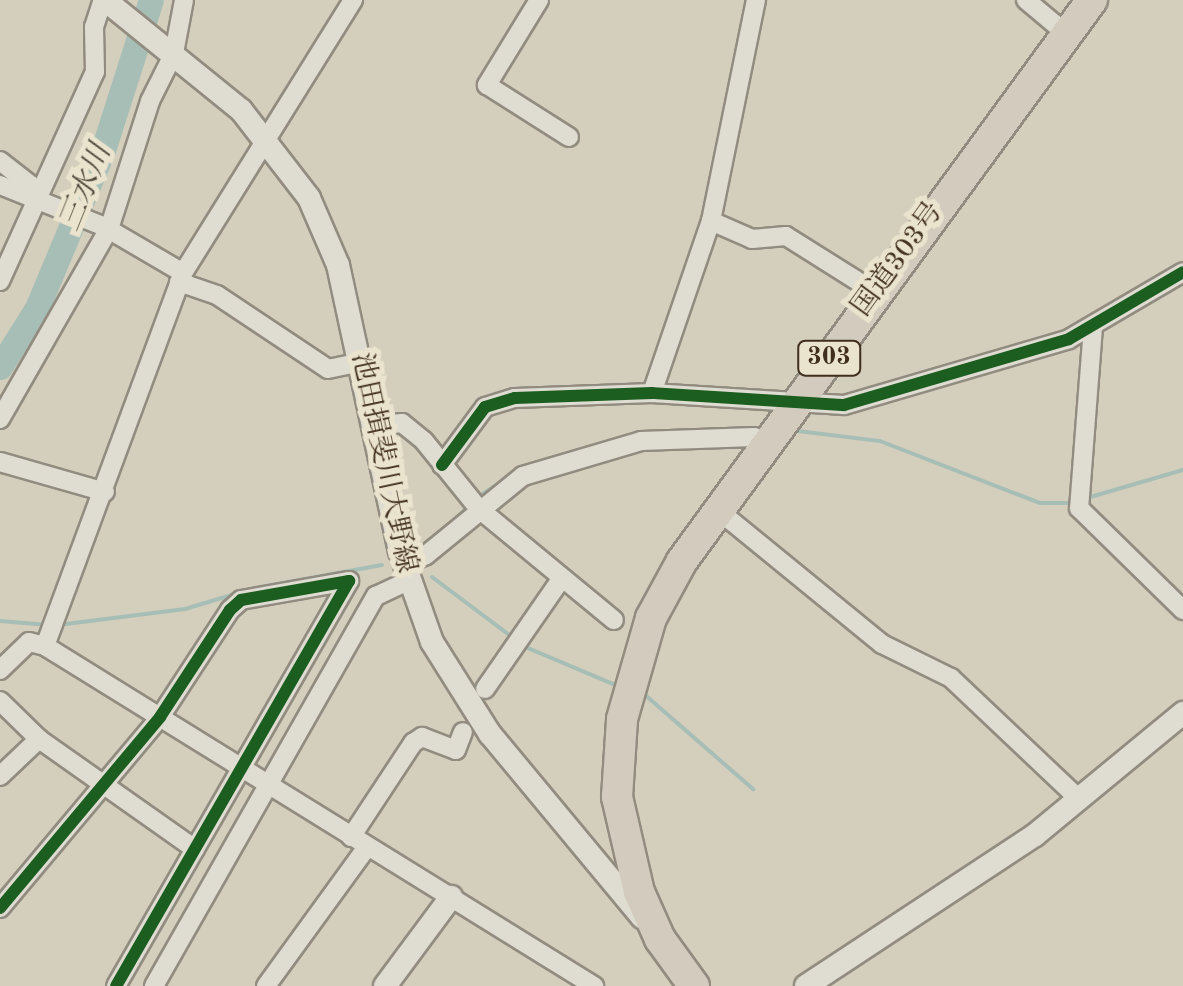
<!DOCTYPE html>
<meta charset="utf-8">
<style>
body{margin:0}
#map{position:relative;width:1183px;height:986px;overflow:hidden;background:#d4cebc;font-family:"Old Standard TT","Noto Serif JP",serif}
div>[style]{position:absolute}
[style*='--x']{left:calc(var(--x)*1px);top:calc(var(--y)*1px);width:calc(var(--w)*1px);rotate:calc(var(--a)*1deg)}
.stream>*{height:4px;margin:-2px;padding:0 2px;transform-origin:2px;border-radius:2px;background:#a7beb6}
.river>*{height:25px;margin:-12.5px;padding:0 12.5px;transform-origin:12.5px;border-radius:12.5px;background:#a7beb6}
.roads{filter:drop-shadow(2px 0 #928c80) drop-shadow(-2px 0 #928c80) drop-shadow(0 2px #928c80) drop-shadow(0 -2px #928c80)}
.street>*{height:18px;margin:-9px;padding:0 9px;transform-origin:9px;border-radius:9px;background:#dfdcd2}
.secondary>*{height:22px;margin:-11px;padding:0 11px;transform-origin:11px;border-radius:11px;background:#dfdcd2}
.highway>*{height:30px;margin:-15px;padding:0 15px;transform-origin:15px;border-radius:15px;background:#d3ccbe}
.cycleway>*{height:12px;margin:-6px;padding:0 6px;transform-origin:6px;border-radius:6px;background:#1b5e20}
span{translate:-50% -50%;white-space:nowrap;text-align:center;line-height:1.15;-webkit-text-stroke:10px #eae3cd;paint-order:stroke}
.shield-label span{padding:2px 8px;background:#eae3cd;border:2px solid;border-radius:8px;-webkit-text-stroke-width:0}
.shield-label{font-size:25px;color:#402f1e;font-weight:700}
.street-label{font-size:28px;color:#402f1e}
.water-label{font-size:30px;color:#514a3c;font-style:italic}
</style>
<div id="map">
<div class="stream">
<div style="--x:704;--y:430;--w:51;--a:-2.2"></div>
<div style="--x:798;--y:431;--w:83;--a:7"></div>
<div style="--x:880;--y:441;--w:172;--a:21.2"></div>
<div style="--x:1040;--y:503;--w:33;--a:0"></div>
<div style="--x:478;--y:497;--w:40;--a:-32.9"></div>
<div style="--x:1087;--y:498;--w:100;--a:-16.3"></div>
<div style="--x:446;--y:528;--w:30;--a:-44"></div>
<div style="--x:432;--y:577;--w:100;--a:36.9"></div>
<div style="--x:0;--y:621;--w:49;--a:4.7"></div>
<div style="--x:58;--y:625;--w:128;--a:-7.2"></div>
<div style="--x:185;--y:609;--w:73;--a:-16.7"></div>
<div style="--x:255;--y:588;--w:129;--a:-10.3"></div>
<div style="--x:523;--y:646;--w:105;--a:22.9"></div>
<div style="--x:644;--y:694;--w:145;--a:41.1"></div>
</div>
<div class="river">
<div style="--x:0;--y:367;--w:70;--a:-57.9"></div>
<div style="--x:37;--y:308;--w:171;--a:-67.3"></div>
<div style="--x:103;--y:150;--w:157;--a:-72.3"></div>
</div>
<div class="roads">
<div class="street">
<div style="--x:539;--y:0;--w:100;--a:121.5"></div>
<div style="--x:487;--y:85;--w:97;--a:32.4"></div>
<div style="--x:1026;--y:0;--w:48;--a:40"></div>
<div style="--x:0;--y:161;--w:41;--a:38"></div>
<div style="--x:32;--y:186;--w:13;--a:67"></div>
<div style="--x:0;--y:185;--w:111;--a:21.7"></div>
<div style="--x:103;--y:226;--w:93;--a:30.4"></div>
<div style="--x:711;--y:221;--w:45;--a:23.7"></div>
<div style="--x:752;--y:239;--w:34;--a:-5"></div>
<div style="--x:786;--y:236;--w:105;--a:32.2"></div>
<div style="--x:0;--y:281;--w:230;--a:-65.6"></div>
<div style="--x:95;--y:72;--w:45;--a:-91.3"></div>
<div style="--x:94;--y:27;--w:28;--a:-72"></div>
<div style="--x:179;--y:282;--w:40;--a:18.9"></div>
<div style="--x:217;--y:295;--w:133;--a:33.7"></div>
<div style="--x:328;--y:369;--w:34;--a:-12"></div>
<div style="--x:1093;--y:327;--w:182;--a:94.4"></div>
<div style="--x:1079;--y:508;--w:146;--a:44.4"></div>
<div style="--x:652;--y:393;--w:182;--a:-71.1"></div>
<div style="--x:711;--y:221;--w:226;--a:-78.5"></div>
<div style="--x:0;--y:419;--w:219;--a:-60.2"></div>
<div style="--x:109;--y:229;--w:134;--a:-72.2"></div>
<div style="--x:150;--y:101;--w:54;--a:-63.4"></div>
<div style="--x:174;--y:53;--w:54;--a:-79.3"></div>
<div style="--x:374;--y:426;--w:28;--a:-6"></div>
<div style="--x:402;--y:423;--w:28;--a:39"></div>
<div style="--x:424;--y:441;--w:86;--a:51.1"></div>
<div style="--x:478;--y:508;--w:176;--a:39.5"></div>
<div style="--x:0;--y:462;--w:109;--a:15.9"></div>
<div style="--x:442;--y:465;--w:72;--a:-53.4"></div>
<div style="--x:485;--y:407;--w:31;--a:-17"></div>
<div style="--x:515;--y:398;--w:137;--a:-2.1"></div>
<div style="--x:652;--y:393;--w:192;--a:3.6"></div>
<div style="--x:844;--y:405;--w:234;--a:-16.3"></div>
<div style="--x:1069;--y:339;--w:132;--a:-30.4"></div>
<div style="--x:719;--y:511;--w:210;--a:39.2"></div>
<div style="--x:882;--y:644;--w:77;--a:26.2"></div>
<div style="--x:951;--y:678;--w:176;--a:43.4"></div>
<div style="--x:403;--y:565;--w:25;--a:-23"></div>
<div style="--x:426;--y:555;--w:125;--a:-39.2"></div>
<div style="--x:523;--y:476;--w:123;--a:-16.5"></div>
<div style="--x:641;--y:441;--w:113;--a:-2"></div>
<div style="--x:754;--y:437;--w:14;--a:25"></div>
<div style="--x:45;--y:646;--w:398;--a:-69.7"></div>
<div style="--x:183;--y:273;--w:322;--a:-58.1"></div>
<div style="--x:0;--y:670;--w:40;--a:-44"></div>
<div style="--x:29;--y:642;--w:16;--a:14"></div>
<div style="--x:45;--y:646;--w:646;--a:31.77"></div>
<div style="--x:485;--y:689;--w:135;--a:-55.3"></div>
<div style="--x:0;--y:701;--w:54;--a:44.3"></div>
<div style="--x:39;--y:739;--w:191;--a:35.2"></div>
<div style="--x:0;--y:776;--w:54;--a:-43.5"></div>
<div style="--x:351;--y:837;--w:113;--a:-56.6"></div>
<div style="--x:413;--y:743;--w:11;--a:-34"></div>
<div style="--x:422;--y:737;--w:36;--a:21"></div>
<div style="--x:456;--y:750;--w:19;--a:-69"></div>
<div style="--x:0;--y:908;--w:249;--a:-50"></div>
<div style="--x:160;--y:717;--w:128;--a:-56.8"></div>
<div style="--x:230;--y:610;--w:15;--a:-42"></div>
<div style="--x:241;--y:600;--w:110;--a:-10"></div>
<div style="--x:349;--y:581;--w:467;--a:119.9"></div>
<div style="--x:154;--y:986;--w:449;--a:-60.4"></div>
<div style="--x:376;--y:596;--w:35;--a:-25"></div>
<div style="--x:266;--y:986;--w:172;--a:-54"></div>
</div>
<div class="secondary">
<div style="--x:105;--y:0;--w:175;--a:39"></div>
<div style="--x:241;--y:110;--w:111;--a:52.3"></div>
<div style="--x:309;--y:198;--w:73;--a:66.6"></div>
<div style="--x:338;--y:265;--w:293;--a:77.8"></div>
<div style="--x:400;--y:551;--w:96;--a:70.6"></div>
<div style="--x:432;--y:642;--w:109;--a:57.8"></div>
<div style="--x:490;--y:734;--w:238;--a:50.3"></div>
<div style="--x:385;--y:986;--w:111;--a:-53.4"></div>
<div style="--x:806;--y:986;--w:274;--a:-33.4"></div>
<div style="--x:1035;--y:835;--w:192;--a:-39.5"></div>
</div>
<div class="highway">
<div style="--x:694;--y:986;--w:58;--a:-125.9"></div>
<div style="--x:660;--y:939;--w:51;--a:-114.1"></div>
<div style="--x:639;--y:892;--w:98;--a:-103"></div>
<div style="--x:617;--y:797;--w:78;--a:-86.3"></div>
<div style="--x:622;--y:719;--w:105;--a:-74"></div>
<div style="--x:651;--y:618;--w:65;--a:-61.5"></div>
<div style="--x:682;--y:561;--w:695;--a:-53.84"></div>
</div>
</div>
<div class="cycleway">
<div style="--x:442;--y:465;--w:72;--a:-53.4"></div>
<div style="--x:485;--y:407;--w:31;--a:-17"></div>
<div style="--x:515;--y:398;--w:137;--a:-2.1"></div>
<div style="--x:652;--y:393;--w:192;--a:3.6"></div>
<div style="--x:844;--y:405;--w:234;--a:-16.3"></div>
<div style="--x:1069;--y:339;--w:132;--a:-30.4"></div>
<div style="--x:0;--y:908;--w:249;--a:-50"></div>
<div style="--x:160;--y:717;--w:128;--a:-56.8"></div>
<div style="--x:230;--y:610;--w:15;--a:-42"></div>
<div style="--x:241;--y:600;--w:110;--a:-10"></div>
<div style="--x:349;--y:581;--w:467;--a:119.9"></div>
</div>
<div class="shield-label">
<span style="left:829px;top:358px">303</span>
</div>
<div class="street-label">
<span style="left:898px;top:260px;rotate:-54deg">国道303号</span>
<span style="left:383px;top:463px;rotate:78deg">池田揖斐川大野線</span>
</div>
<div class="water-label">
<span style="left:86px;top:188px;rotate:-68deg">三水川</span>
</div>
</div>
